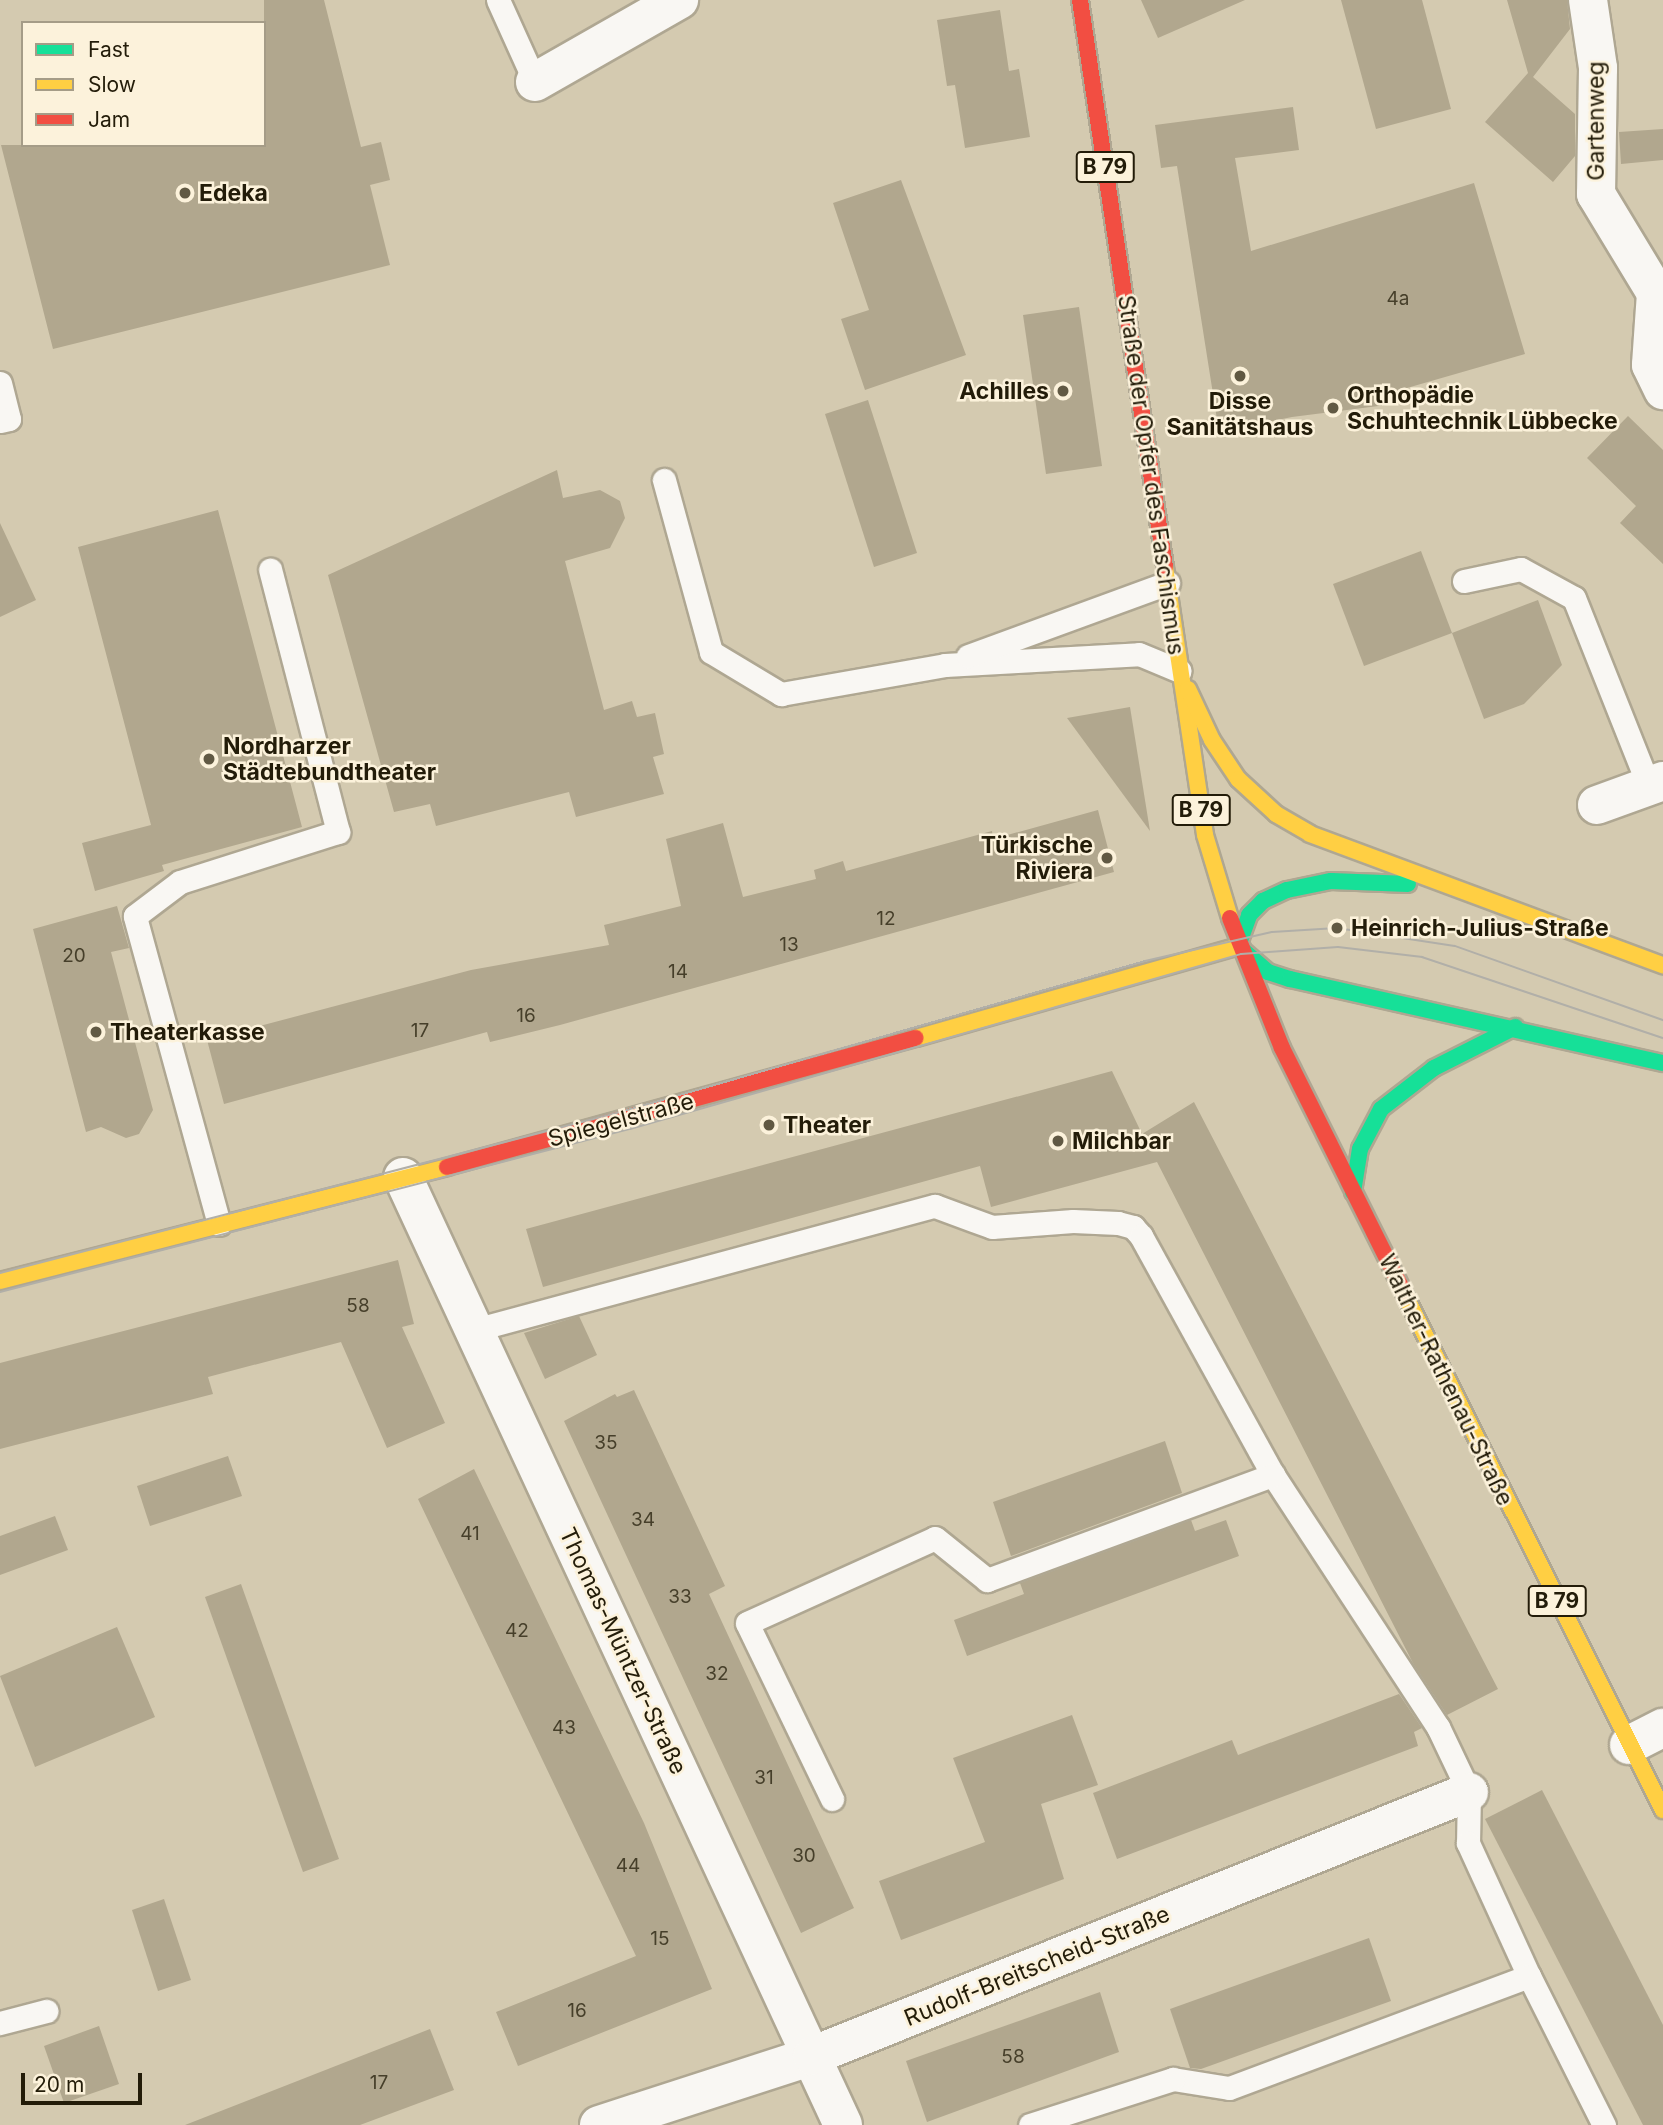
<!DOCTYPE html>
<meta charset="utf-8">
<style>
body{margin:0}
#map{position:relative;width:1663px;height:2125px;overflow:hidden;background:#d4cab0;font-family:Inter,sans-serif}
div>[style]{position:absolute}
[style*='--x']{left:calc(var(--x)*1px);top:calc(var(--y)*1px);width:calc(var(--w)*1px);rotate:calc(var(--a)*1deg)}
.building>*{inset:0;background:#b1a78e}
.roads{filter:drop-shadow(2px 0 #afa792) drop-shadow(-2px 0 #afa792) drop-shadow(0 2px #afa792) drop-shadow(0 -2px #afa792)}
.lane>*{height:23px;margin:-11.5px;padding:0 11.5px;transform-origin:11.5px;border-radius:11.5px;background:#f9f7f3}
.street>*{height:38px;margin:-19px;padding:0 19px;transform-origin:19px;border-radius:19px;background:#f9f7f3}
.fast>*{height:16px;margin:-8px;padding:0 8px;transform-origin:8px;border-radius:8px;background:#16e098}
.slow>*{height:16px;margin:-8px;padding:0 8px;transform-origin:8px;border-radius:8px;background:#ffcf43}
.jam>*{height:16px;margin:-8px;padding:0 8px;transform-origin:8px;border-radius:8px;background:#f24e42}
.tram>*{height:2px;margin:-1px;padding:0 1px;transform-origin:1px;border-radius:1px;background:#b1afa8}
.dots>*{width:19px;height:19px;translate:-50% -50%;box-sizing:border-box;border:4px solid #fcf2db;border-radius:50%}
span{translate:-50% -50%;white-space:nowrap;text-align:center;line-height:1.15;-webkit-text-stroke:5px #fcf2db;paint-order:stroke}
.number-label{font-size:19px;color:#463f2a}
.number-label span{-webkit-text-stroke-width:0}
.shield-label span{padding:2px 5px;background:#fcf2db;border:2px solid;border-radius:5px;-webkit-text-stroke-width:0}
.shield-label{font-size:21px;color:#231c09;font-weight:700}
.street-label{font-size:23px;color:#231c09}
.poi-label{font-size:23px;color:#231c09;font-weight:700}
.left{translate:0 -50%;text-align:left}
.right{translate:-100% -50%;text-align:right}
.legend{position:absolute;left:21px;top:21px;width:245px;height:126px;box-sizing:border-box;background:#fcf2db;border:2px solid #a59c87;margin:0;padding:9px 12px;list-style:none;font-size:21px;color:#231c09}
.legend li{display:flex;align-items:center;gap:14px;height:35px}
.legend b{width:35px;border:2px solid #a59c87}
.scale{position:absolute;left:21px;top:2073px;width:121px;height:32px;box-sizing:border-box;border:4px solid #231c09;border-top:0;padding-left:9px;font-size:21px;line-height:24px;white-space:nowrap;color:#231c09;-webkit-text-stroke:5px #fcf2db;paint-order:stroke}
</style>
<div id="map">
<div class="building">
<div style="clip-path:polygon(264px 0,324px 0,361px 147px,381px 142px,390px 180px,370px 185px,390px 265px,53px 349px,1px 145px,264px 145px)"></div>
<div style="clip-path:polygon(1141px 0,1245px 0,1158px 38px)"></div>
<div style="clip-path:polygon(1341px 0,1422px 0,1451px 109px,1376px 129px)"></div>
<div style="clip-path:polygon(1507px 0,1567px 0,1570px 29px,1533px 77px,1575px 114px,1575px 156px,1553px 182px,1485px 122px,1528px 73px)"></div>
<div style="clip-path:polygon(1000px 10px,1009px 71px,1019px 69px,1030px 137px,965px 148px,955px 85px,947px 86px,937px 20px)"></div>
<div style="clip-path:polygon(1293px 107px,1299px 150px,1235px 158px,1251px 251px,1474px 183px,1525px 354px,1393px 392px,1394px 404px,1292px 417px,1219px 432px,1177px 166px,1161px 168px,1155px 125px)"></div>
<div style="clip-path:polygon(1663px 129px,1663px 160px,1621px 164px,1619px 132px)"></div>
<div style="clip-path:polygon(901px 180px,966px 355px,865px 390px,841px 319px,869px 310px,833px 203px)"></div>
<div style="clip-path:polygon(1079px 307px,1102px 466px,1046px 474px,1023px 315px)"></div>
<div style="clip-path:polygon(868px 400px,917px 553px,874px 567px,825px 414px)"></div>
<div style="clip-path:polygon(1628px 416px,1663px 450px,1663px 564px,1620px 523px,1636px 506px,1587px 458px)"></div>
<div style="clip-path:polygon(557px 470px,563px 498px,600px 490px,620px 501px,625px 518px,610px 548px,565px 561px,604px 710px,632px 701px,637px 717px,655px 713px,664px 754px,653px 757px,664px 794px,576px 817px,569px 792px,436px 826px,430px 804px,394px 812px,328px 575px)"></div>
<div style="clip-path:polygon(218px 510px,302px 827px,162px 865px,164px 871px,95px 891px,82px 843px,151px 825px,78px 547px)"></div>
<div style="clip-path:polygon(0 523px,36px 600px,0 617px)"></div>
<div style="clip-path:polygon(1421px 551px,1452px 633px,1364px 666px,1333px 584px)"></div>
<div style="clip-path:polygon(1538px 600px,1562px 665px,1524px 704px,1484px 719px,1452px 633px)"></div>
<div style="clip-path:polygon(1130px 707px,1150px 831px,1067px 718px)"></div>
<div style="clip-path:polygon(1098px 810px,1114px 872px,560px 1025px,490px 1042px,487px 1032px,224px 1104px,207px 1040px,471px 970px,609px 945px,604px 925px,681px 906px,666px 839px,723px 823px,743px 897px,816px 879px,814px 870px,843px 861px,846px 871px,992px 831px,993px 839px)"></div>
<div style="clip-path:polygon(117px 906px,129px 948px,111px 952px,153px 1110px,139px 1134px,126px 1138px,101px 1127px,86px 1132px,33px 929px)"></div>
<div style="clip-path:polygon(1112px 1071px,1142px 1134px,1194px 1102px,1498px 1689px,1447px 1715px,1414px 1665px,1157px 1162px,991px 1207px,980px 1166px,543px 1287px,526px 1229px)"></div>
<div style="clip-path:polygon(398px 1260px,414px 1324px,402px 1327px,445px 1423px,387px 1448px,341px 1342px,208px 1377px,213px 1394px,0 1449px,0 1363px)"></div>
<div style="clip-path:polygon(579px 1316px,597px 1355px,545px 1379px,524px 1333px)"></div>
<div style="clip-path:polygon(634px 1390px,725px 1586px,709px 1594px,854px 1908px,801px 1933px,564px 1421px,615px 1394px,617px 1397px)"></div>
<div style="clip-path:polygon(1165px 1441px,1182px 1493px,1011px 1556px,993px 1502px)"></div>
<div style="clip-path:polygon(228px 1456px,242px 1496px,150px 1526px,137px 1486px)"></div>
<div style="clip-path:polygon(474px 1469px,644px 1823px,712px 1989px,518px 2066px,496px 2012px,636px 1956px,418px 1499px)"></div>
<div style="clip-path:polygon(55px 1516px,68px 1550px,0 1575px,0 1536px)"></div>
<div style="clip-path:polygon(1191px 1520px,1195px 1531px,1226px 1520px,1239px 1556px,967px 1656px,954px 1620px,1024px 1594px,1020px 1583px)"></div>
<div style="clip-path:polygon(241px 1584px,339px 1859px,303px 1872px,205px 1597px)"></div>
<div style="clip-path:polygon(117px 1627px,155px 1717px,35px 1767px,0 1676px)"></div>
<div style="clip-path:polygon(1399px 1694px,1422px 1728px,1414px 1732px,1418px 1746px,1117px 1859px,1093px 1793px,1232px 1740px,1238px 1755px)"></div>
<div style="clip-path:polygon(1072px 1715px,1098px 1785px,1041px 1804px,1064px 1879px,901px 1940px,879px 1881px,985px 1842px,953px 1758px)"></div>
<div style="clip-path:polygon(1542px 1790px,1663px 2025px,1663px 2125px,1643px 2125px,1485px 1819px)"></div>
<div style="clip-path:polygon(164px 1899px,191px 1980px,158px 1991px,132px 1910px)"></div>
<div style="clip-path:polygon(1369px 1938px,1391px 2001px,1201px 2069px,1190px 2068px,1170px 2009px)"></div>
<div style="clip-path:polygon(1100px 1992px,1119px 2052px,927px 2122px,906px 2061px)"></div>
<div style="clip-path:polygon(99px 2026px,119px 2084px,64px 2103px,44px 2046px)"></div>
<div style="clip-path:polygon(430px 2029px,454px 2090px,360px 2125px,185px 2125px)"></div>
</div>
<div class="roads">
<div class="lane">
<div style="--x:498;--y:0;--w:90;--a:65.7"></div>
<div style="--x:0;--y:383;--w:37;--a:76"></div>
<div style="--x:9;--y:419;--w:9;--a:167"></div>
<div style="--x:664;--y:480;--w:178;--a:74.7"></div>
<div style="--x:711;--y:652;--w:82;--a:31"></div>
<div style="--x:781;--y:694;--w:167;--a:-10"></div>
<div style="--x:945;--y:665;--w:194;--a:-3.2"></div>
<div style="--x:1139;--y:654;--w:44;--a:22.5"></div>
<div style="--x:1464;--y:581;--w:58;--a:-11.9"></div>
<div style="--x:1521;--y:569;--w:60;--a:28.7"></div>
<div style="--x:1574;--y:598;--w:202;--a:68.3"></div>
<div style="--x:968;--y:656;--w:213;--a:-20.1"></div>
<div style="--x:219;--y:1224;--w:319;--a:-105.3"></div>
<div style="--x:135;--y:916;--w:56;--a:-37.1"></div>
<div style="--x:180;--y:882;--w:166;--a:-17.6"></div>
<div style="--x:338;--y:832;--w:271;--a:-104.5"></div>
<div style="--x:474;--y:1330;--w:477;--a:-15.1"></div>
<div style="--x:935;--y:1206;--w:61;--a:20.2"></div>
<div style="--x:992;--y:1227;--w:81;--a:-4.2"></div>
<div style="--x:1073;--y:1221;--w:45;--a:2.5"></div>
<div style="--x:1118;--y:1223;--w:16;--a:15"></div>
<div style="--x:1133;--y:1227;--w:12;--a:48"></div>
<div style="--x:1141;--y:1236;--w:273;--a:61.1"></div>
<div style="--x:1273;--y:1475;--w:301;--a:56.8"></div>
<div style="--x:1438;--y:1727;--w:72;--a:64.5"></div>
<div style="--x:1469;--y:1792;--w:51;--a:91.1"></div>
<div style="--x:1468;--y:1843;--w:146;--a:65.4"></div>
<div style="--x:1529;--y:1976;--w:320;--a:159.5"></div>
<div style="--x:1229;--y:2088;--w:57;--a:-170.9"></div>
<div style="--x:1173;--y:2079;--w:150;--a:162.2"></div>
<div style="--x:832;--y:1799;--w:195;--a:-115.8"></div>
<div style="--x:747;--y:1623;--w:206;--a:-24.3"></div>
<div style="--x:935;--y:1538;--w:67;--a:38.9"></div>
<div style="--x:987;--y:1580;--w:305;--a:-20.2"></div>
<div style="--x:1529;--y:1976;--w:167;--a:63.3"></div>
<div style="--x:0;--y:2023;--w:48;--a:-14.6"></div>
</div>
<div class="street">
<div style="--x:1588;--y:0;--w:69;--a:81.6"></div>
<div style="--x:1598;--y:68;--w:126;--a:90.9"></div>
<div style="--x:1596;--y:194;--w:116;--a:58.8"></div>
<div style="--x:1656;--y:293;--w:72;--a:94"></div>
<div style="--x:1651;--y:365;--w:28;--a:64"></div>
<div style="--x:535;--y:82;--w:166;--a:-29.7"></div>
<div style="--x:1597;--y:805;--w:70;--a:-20"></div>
<div style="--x:403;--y:1177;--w:1045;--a:65.1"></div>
<div style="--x:1629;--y:1745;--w:38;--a:-27"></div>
<div style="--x:599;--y:2125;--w:224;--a:-17.9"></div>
<div style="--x:812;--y:2056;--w:708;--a:-21.89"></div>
</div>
<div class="fast">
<div style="--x:1238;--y:946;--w:40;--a:41"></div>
<div style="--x:1268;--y:972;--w:23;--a:18"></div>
<div style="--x:1290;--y:979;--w:382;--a:12.7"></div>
<div style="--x:1238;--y:946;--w:33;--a:-70"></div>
<div style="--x:1249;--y:915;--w:20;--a:-45"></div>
<div style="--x:1263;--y:901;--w:26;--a:-25"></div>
<div style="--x:1287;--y:890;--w:45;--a:-11.6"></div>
<div style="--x:1331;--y:881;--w:77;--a:2.2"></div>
<div style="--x:1353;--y:1192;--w:44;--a:-80.8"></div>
<div style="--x:1360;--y:1149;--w:45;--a:-62.3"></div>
<div style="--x:1381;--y:1109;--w:67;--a:-37.7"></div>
<div style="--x:1434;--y:1068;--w:91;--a:-26.8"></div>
</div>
<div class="slow">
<div style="--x:1165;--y:567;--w:271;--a:81.5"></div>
<div style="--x:1205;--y:835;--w:87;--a:73.2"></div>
<div style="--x:1188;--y:689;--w:56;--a:64.8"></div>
<div style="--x:1212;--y:740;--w:47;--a:56.3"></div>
<div style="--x:1238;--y:779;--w:52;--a:42.6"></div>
<div style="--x:1276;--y:814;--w:39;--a:30"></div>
<div style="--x:1310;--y:834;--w:377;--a:20.4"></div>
<div style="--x:916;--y:1038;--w:335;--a:-15.9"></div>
<div style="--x:0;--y:1281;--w:461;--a:-14.3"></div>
<div style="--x:1406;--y:1297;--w:574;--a:63.39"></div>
</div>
<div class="jam">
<div style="--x:1080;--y:0;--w:573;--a:81.47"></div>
<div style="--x:1230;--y:918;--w:140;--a:68.2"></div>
<div style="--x:1282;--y:1048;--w:278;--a:63.5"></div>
<div style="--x:447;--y:1167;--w:486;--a:-15.4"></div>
</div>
</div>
<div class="tram">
<div style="--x:0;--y:1273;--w:645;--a:-14.55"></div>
<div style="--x:624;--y:1111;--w:542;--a:-16.06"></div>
<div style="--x:1145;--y:961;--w:130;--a:-12.9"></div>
<div style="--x:1272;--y:932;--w:65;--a:-3.5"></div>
<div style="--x:1337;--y:928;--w:119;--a:8.7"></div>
<div style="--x:1455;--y:946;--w:221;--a:19.6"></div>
<div style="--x:0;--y:1292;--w:651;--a:-14.51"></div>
<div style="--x:630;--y:1129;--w:636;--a:-15.98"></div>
<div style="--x:1241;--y:954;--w:97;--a:-4.1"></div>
<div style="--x:1338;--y:947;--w:85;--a:6.8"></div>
<div style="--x:1422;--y:957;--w:254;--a:18.6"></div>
</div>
<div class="dots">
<div style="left:185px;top:193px;background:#615943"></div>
<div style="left:1240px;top:376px;background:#615943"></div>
<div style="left:1063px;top:391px;background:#615943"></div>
<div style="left:1333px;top:408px;background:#615943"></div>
<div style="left:209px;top:759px;background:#615943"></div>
<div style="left:1107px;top:858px;background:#615943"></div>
<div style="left:1337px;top:928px;background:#615943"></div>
<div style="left:96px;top:1032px;background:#615943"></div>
<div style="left:769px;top:1125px;background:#615943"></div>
<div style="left:1058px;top:1141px;background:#615943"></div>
</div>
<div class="number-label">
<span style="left:1398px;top:299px">4a</span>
<span style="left:886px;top:919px">12</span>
<span style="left:789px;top:945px">13</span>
<span style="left:74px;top:956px">20</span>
<span style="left:678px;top:972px">14</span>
<span style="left:526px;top:1016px">16</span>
<span style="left:420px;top:1031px">17</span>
<span style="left:358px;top:1306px">58</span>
<span style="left:606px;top:1443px">35</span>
<span style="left:643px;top:1520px">34</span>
<span style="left:470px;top:1534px">41</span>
<span style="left:680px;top:1597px">33</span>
<span style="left:517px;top:1631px">42</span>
<span style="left:717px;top:1674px">32</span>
<span style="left:564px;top:1728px">43</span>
<span style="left:764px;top:1778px">31</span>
<span style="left:804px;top:1856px">30</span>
<span style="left:628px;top:1866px">44</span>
<span style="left:660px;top:1939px">15</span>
<span style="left:577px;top:2011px">16</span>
<span style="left:1013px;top:2057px">58</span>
<span style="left:379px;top:2083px">17</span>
</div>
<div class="shield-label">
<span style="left:1105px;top:167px">B 79</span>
<span style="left:1201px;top:810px">B 79</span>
<span style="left:1557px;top:1601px">B 79</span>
</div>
<div class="street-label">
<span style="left:1596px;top:121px;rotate:-90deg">Gartenweg</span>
<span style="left:1151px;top:475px;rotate:82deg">Straße der Opfer des Faschismus</span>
<span style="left:621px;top:1120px;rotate:-15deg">Spiegelstraße</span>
<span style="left:1446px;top:1380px;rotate:64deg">Walther-Rathenau-Straße</span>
<span style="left:623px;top:1651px;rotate:65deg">Thomas-Müntzer-Straße</span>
<span style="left:1037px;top:1966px;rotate:-22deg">Rudolf-Breitscheid-Straße</span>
</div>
<div class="poi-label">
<span class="left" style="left:199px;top:193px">Edeka</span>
<span class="right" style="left:1049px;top:391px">Achilles</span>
<span class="left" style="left:1347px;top:408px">Orthopädie<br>Schuhtechnik Lübbecke</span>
<span style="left:1240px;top:414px">Disse<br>Sanitätshaus</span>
<span class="left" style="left:223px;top:759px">Nordharzer<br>Städtebundtheater</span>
<span class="right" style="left:1093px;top:858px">Türkische<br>Riviera</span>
<span class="left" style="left:1351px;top:928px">Heinrich-Julius-Straße</span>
<span class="left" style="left:110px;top:1032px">Theaterkasse</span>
<span class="left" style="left:783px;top:1125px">Theater</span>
<span class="left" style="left:1072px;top:1141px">Milchbar</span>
</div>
<ul class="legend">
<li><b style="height:9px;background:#16e098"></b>Fast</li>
<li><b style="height:9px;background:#ffcf43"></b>Slow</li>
<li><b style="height:9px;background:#f24e42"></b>Jam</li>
</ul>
<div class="scale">20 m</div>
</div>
